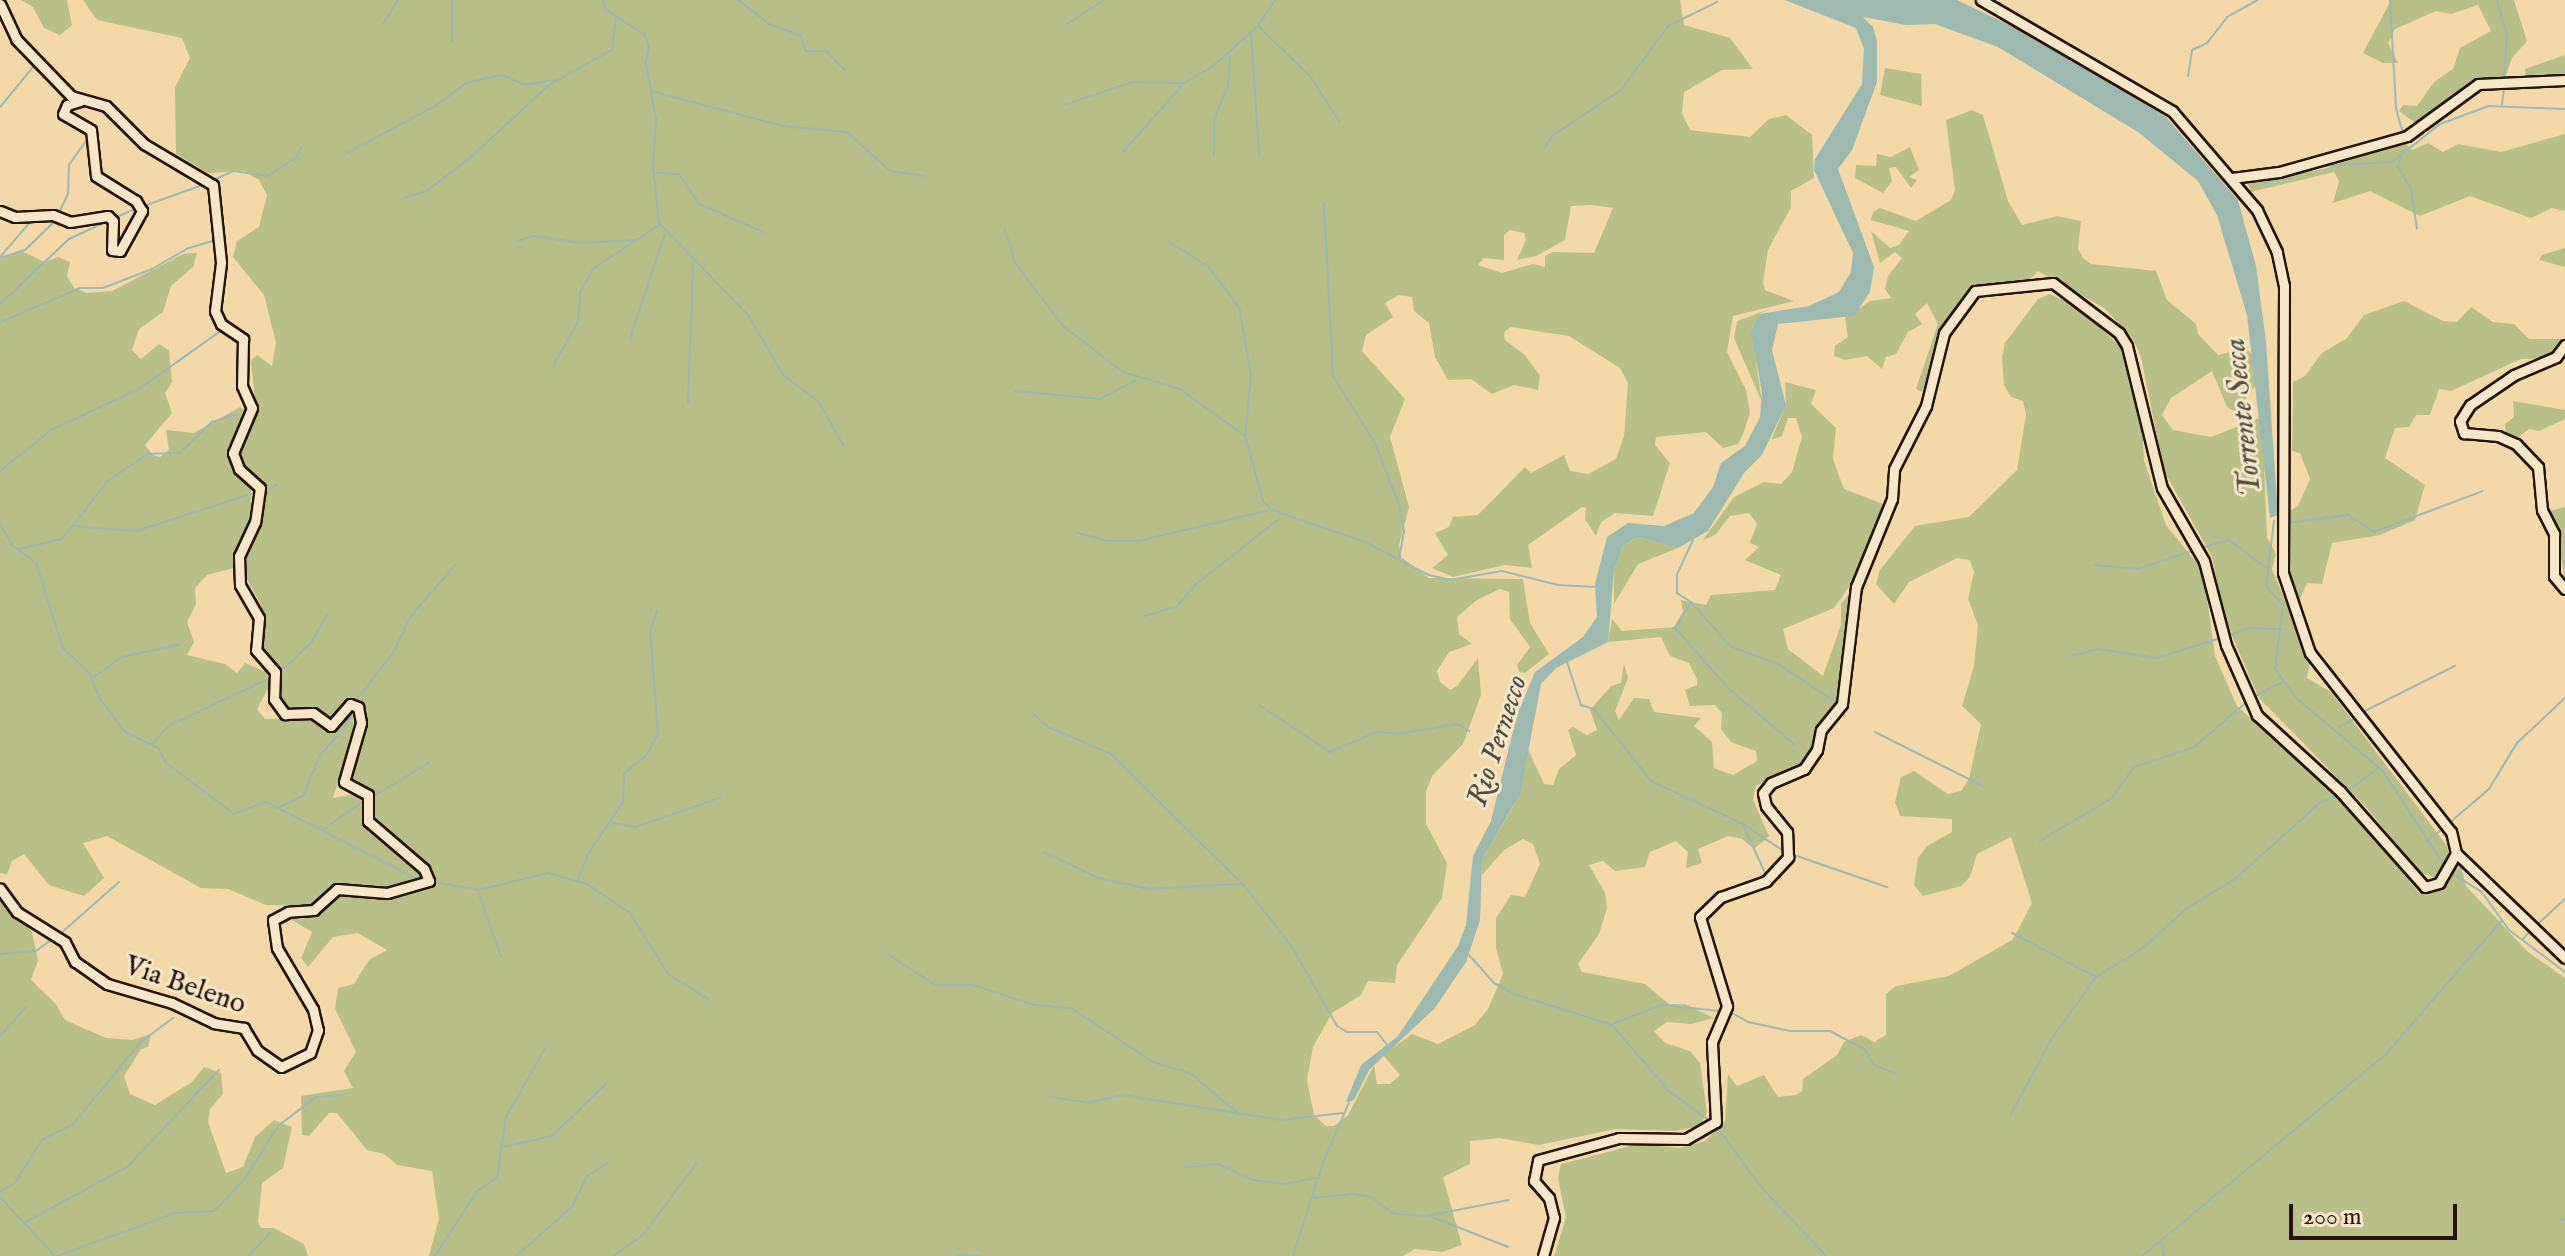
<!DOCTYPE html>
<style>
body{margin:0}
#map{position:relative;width:2565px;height:1256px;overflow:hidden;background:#f3d9a9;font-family:"IM FELL English",serif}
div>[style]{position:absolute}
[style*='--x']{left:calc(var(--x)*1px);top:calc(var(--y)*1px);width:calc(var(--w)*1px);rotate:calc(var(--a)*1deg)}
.green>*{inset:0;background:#b9bf89}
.water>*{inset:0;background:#9db9b0}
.stream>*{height:2px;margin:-1px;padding:0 1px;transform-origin:1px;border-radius:1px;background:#9db9b0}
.roads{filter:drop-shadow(2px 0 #231309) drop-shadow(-2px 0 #231309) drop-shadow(0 2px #231309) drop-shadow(0 -2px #231309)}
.secondary>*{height:9px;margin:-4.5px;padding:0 4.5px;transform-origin:4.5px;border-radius:4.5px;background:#f7e6c7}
span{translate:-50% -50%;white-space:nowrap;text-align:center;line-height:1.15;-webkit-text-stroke:6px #f7e6c7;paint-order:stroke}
.street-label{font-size:28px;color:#231309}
.water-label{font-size:30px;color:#4e4d43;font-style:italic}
.scale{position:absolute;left:2289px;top:1204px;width:168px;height:36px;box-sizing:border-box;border:4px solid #231309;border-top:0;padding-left:10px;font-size:24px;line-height:28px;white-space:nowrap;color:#231309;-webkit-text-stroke:6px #f7e6c7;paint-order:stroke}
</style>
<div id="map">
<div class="green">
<div style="clip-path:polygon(21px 0,67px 0,72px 25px,60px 35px,44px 28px,33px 7px)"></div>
<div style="clip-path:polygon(evenodd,1680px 0,1684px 25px,1730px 38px,1753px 69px,1722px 70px,1684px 92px,1682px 113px,1690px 130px,1750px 137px,1769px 119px,1786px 115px,1812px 135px,1814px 178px,1791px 191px,1791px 207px,1768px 250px,1763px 282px,1765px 290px,1794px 301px,1733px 316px,1727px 352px,1746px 390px,1750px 413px,1743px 434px,1738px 444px,1723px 448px,1706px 432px,1656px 437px,1655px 445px,1670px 463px,1653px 516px,1615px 513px,1601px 522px,1596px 536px,1585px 519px,1586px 508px,1582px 507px,1528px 545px,1532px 568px,1505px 565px,1453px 577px,1432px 568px,1448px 555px,1435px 533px,1449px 527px,1453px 517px,1478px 515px,1525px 467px,1531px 473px,1564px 455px,1570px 471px,1588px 474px,1616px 459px,1624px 436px,1628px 383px,1620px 368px,1569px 336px,1511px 327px,1504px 332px,1505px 340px,1525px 355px,1540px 376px,1538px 390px,1514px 385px,1492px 394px,1471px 379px,1448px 380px,1435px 357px,1429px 323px,1414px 311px,1412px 297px,1399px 295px,1385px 303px,1393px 317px,1366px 335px,1362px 351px,1405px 399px,1390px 437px,1409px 507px,1399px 545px,1401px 557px,1429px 578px,1523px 579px,1530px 623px,1549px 654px,1525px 673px,1519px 672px,1517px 665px,1530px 647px,1510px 619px,1509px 592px,1500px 589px,1477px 600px,1457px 617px,1459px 634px,1472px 644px,1449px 652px,1437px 671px,1440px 682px,1450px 690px,1457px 686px,1478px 658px,1481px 695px,1463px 744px,1432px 776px,1426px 792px,1426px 824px,1447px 863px,1442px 898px,1397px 965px,1395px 983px,1368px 981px,1360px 996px,1332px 1013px,1313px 1047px,1307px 1080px,1314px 1115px,1326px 1126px,1334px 1126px,1348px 1115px,1374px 1065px,1377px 1084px,1390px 1084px,1400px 1075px,1383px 1055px,1412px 1034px,1438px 1044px,1475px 1025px,1488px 1009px,1503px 974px,1496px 948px,1496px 918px,1511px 895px,1525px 897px,1540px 864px,1533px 844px,1523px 839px,1504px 850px,1482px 875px,1482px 860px,1513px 807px,1527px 747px,1544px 784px,1553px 785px,1559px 769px,1576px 755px,1568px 730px,1573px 727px,1587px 735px,1597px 730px,1590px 710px,1611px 686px,1621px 683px,1624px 664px,1628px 678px,1615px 711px,1619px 720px,1634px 698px,1649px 699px,1654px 712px,1701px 718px,1694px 726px,1712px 742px,1714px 768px,1733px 775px,1757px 761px,1756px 751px,1731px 742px,1721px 729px,1722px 713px,1715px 705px,1690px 706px,1685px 690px,1697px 685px,1697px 679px,1689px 663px,1670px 656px,1661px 637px,1608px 642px,1612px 619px,1622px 631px,1674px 627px,1683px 612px,1681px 600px,1706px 605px,1711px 595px,1775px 590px,1781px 575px,1745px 560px,1759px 547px,1750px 543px,1757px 524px,1749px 513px,1730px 516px,1715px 535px,1703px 540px,1734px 497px,1764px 482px,1781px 484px,1792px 472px,1802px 437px,1796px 418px,1788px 418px,1782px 436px,1771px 440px,1786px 405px,1785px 382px,1816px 390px,1811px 404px,1836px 428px,1833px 459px,1844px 489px,1883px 504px,1858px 574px,1834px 608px,1783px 629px,1788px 649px,1823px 676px,1841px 625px,1841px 604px,1849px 594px,1838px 700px,1801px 767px,1756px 786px,1753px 800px,1769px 836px,1754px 849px,1742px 839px,1728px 836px,1698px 849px,1702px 863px,1686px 868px,1688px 852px,1676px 841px,1650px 852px,1645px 867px,1615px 871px,1603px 861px,1589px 865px,1605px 893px,1607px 908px,1599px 934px,1578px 964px,1582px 972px,1645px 984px,1669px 1004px,1685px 1004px,1714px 1018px,1691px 1024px,1667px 1022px,1654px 1031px,1665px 1043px,1690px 1051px,1700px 1063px,1707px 1112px,1700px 1126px,1675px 1131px,1616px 1129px,1539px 1145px,1499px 1138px,1470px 1141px,1470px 1164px,1443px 1177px,1462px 1245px,1442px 1252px,1415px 1249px,1403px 1256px,429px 1256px,439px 1218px,432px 1171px,397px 1165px,384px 1154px,367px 1150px,337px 1113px,329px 1113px,309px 1136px,302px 1135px,301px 1096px,353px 1088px,344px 1071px,356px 1052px,335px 1009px,338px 988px,354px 984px,369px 960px,387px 950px,358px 933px,333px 937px,308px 967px,301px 958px,312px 932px,292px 920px,282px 924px,283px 919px,316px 913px,339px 893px,404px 896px,431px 885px,432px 878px,375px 823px,372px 792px,348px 775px,365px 726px,360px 703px,348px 700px,329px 718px,290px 712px,280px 700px,279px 673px,263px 655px,262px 607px,247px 579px,245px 561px,264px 491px,241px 459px,241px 443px,256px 410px,251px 361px,257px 355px,272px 366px,276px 343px,264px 295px,233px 257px,237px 241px,259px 227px,267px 195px,259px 180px,244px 171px,208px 173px,176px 154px,175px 87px,190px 58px,182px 38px,97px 20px,83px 0,1680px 0,1591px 205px,1613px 208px,1594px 253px,1553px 252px,1545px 256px,1545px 267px,1533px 264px,1502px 273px,1478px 265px,1484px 258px,1504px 260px,1504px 235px,1510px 230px,1524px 233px,1526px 240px,1517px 260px,1536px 256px,1565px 240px,1571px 206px,1591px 205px)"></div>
<div style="clip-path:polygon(2391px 0,2514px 0,2527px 41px,2512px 58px,2505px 78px,2473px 82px,2418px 125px,2399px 111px,2403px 105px,2417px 106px,2434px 82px,2453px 69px,2460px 48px,2491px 31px,2478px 5px,2451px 14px,2436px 11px,2395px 29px,2388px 43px,2398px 63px,2383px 63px,2363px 53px)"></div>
<div style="clip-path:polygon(2565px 55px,2565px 77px,2526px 79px,2525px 69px)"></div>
<div style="clip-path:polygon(1885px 68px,1921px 74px,1922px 106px,1880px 95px)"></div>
<div style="clip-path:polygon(1972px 110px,1983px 115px,2008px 201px,2022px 225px,2057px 216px,2081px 221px,2078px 249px,2083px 258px,2091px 264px,2156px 271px,2167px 300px,2196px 324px,2198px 334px,2218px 355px,2245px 348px,2253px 355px,2257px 383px,2236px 412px,2227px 407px,2212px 371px,2171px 398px,2162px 415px,2173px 430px,2211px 437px,2262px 417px,2267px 537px,2276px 554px,2272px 569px,2310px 661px,2307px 678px,2331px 692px,2447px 846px,2449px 855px,2435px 878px,2420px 872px,2366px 807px,2259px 698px,2223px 615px,2212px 557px,2164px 471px,2141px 357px,2132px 337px,2104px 308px,2038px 271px,2029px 280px,1972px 288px,1944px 325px,1922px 392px,1916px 389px,1938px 324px,1927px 303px,1915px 314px,1922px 324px,1908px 332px,1896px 354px,1886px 357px,1882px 369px,1867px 356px,1845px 360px,1834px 356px,1835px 346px,1848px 337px,1845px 318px,1870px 301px,1891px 298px,1885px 289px,1888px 276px,1902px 258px,1895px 252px,1880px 263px,1871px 231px,1890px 248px,1899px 245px,1909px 231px,1871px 220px,1873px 212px,1880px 208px,1916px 221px,1951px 200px,1955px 190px,1946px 120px)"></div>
<div style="clip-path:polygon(2565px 134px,2565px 211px,2552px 208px,2531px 218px,2470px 196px,2420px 216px,2370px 191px,2333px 203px,2339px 181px,2334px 172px,2251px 192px,2247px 181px,2324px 169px,2395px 143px,2404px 141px,2412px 150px,2428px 143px,2443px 152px,2458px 144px,2501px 152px)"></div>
<div style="clip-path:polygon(1910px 147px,1919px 170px,1909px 177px,1917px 180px,1911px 188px,1896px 167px,1889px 168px,1892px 181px,1883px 193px,1855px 178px,1856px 165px,1876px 166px,1877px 154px,1891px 157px)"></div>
<div style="clip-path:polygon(2565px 248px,2565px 267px,2539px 260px,2542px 255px)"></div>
<div style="clip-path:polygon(21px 251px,45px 262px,58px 257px,70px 262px,67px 276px,74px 288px,87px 293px,112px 291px,183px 254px,197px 253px,193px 267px,171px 286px,163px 312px,139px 329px,132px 350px,141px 359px,159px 344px,169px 350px,172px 382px,165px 393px,172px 413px,145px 445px,153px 455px,160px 457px,169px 450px,166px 430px,194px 433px,240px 407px,245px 411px,244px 424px,229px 447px,236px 473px,251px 489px,251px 516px,234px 568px,207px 575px,195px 588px,196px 604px,187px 622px,194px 642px,187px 655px,225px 664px,237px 673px,245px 663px,266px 672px,270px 685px,257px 709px,265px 719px,314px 717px,330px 730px,352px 708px,354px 733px,333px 798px,353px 794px,366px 798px,369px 832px,421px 874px,421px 883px,369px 890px,353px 885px,331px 888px,311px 906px,266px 905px,228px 889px,201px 888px,107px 836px,83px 843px,104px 878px,84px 896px,49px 885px,24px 854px,12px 861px,7px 874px,0 873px,0 259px)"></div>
<div style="clip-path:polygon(2050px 294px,2079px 308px,2121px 347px,2142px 422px,2144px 461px,2166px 525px,2203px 571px,2215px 656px,2237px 706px,2357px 813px,2419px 893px,2439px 887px,2461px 865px,2466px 886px,2528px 952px,2565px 978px,2565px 1256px,1554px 1256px,1566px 1218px,1558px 1178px,1561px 1164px,1638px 1144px,1679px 1148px,1705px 1141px,1725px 1121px,1728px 1074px,1737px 1086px,1764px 1075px,1778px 1097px,1796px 1095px,1802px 1091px,1803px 1079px,1837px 1055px,1844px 1042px,1861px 1035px,1874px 1042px,1886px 1035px,1886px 994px,1896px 986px,1949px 976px,2012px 940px,2019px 928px,2032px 903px,2011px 837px,1977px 854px,1970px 877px,1961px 886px,1923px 896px,1914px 885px,1918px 858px,1927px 846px,1952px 832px,1952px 819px,1900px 816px,1895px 802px,1901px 777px,1914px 771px,1948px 794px,1961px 791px,1969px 779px,1981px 724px,1962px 706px,1974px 666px,1978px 625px,1968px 599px,1974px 572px,1970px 560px,1957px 558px,1909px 582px,1894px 604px,1876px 584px,1880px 570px,1915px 526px,1969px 517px,2017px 470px,2026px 414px,2023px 401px,2011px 397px,2004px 385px,2002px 357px,2005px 343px,2038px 299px)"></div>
<div style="clip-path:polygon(2404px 301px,2443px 321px,2457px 322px,2471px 307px,2493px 322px,2514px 324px,2529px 339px,2562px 339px,2561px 348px,2549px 358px,2521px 359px,2451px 391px,2439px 389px,2430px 415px,2416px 415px,2409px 427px,2395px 428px,2385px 458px,2425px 485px,2415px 520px,2380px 535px,2332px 543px,2322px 584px,2307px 583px,2298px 603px,2287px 565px,2289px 511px,2298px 506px,2310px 479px,2300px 453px,2292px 451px,2293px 382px,2305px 376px,2322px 353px,2347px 338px,2364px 315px)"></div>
<div style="clip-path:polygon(1770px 309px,1759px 314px,1756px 363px,1762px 402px,1734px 338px,1737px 321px)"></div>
<div style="clip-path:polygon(2513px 401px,2565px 410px,2565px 419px,2539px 431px,2529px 429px,2515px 440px,2506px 436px,2505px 424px,2514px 417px)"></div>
<div style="clip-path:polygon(2565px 507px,2565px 582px,2557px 529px,2546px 512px)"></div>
<div style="clip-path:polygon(1637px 537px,1678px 548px,1638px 564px,1614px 604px,1614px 571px,1623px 546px)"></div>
<div style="clip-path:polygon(0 893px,32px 932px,38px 960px,31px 980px,55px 1003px,65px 1020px,106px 1038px,132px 1040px,151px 1034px,148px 1047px,141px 1049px,124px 1076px,130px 1094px,155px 1105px,192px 1082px,204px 1067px,221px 1073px,223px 1094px,210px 1109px,208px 1122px,226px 1173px,243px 1167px,255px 1137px,274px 1120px,292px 1127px,283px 1168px,262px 1183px,258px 1222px,261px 1228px,274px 1228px,304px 1244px,308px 1256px,0 1256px)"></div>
</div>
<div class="water">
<div style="clip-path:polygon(1785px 0,1957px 0,2055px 47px,2166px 117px,2238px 200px,2256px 266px,2266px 342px,2278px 515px,2270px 518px,2247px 315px,2217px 215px,2198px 181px,2138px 132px,1998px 47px,1935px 24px,1906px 25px,1863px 17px,1873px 27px,1877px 41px,1877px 82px,1852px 150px,1838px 169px,1874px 267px,1870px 292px,1854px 316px,1778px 324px,1772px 350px,1786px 405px,1762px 455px,1744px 473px,1708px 531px,1678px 548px,1637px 537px,1623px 546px,1614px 571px,1608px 642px,1556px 668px,1541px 684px,1520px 794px,1482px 860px,1480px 920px,1466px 962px,1435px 1008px,1369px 1070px,1354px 1100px,1346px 1102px,1361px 1065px,1398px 1036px,1458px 946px,1466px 925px,1473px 856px,1491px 821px,1517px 715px,1535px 672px,1583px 637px,1597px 617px,1595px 584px,1607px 537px,1628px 523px,1664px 526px,1694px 513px,1713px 487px,1721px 463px,1745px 446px,1760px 417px,1762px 392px,1751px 333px,1759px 314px,1809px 306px,1839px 292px,1851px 272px,1853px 253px,1814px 170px,1815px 159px,1862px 84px,1864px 49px,1856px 28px)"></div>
</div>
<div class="stream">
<div style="--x:603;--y:0;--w:10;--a:73"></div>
<div style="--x:606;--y:10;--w:46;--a:32.7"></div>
<div style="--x:645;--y:35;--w:13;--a:72"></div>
<div style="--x:649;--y:47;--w:16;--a:101"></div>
<div style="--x:646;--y:63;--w:58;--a:80"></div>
<div style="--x:656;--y:120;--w:46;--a:93.7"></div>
<div style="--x:653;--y:166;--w:57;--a:84"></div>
<div style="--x:659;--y:223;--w:129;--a:45.9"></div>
<div style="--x:749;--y:316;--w:68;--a:60"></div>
<div style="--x:783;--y:375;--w:44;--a:36.6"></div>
<div style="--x:818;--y:401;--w:52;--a:60"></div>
<div style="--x:738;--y:0;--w:39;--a:38"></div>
<div style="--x:769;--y:24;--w:33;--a:20"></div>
<div style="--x:800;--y:35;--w:17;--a:69"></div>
<div style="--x:806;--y:51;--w:20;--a:0"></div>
<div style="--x:826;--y:51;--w:27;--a:45"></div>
<div style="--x:2390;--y:0;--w:109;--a:86.8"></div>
<div style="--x:2396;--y:109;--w:25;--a:74"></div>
<div style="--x:2497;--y:0;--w:37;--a:74"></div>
<div style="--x:2507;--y:36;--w:45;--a:93.8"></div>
<div style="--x:0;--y:21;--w:2;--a:-27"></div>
<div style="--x:383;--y:24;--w:28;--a:-58"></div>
<div style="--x:1067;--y:24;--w:44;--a:-33"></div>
<div style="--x:1258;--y:26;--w:72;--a:43.9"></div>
<div style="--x:1310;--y:76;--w:54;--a:57.2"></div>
<div style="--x:1251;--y:33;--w:122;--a:86.2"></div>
<div style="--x:452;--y:41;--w:41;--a:-90"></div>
<div style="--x:2188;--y:76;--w:26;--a:-81"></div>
<div style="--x:2192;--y:50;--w:17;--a:-25"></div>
<div style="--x:2207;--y:43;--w:33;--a:-52"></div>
<div style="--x:2227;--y:17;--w:35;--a:-29"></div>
<div style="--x:651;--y:91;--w:137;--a:14.9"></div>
<div style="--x:783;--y:126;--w:64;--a:5.4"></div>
<div style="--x:847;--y:132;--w:58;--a:42.2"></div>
<div style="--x:890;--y:171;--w:34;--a:8"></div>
<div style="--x:2502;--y:104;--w:17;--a:-83"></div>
<div style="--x:1064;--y:105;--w:72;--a:-18.7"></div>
<div style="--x:1132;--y:82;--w:51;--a:1.1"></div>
<div style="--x:0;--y:107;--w:52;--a:-50.5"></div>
<div style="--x:1544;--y:149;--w:15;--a:-58"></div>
<div style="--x:1552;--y:136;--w:83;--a:-33.7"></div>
<div style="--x:1621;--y:90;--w:79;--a:-53.7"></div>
<div style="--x:1668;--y:26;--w:55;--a:-26.1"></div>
<div style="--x:1123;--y:152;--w:92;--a:-48.5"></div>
<div style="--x:1184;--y:83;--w:32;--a:-30"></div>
<div style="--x:1212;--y:67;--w:62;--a:-41.7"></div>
<div style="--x:1258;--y:26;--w:31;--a:-57"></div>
<div style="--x:345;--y:154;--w:104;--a:-28"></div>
<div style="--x:437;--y:105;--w:36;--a:-37"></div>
<div style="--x:466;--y:83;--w:37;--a:-13"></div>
<div style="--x:502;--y:75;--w:25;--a:23"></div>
<div style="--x:525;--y:85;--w:36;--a:-10"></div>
<div style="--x:1214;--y:155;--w:35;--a:-90"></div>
<div style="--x:1214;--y:120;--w:37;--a:-68"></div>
<div style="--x:1228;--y:86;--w:30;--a:-86"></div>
<div style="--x:2401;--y:156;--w:10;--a:107"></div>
<div style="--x:2398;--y:166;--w:26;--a:61"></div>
<div style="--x:2411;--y:189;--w:40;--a:81.5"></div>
<div style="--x:657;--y:173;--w:22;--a:3"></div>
<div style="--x:679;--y:174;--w:36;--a:56"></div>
<div style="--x:699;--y:204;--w:70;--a:23.6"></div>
<div style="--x:211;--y:181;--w:24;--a:-24"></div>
<div style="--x:233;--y:171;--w:34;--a:8"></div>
<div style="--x:267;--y:176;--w:34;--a:-32"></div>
<div style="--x:296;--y:158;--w:12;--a:-66"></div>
<div style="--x:2264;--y:183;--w:59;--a:-16.9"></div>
<div style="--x:2320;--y:166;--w:72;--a:-3.2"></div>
<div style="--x:2392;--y:162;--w:61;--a:-38.4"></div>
<div style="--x:2440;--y:124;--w:52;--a:-20.2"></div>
<div style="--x:2489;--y:106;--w:76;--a:2.3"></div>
<div style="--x:405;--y:198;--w:24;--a:-19"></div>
<div style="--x:428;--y:190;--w:54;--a:-37.5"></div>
<div style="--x:471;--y:157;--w:106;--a:-42.7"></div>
<div style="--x:549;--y:85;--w:72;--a:-29.1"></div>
<div style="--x:612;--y:50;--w:33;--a:-83"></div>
<div style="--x:1324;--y:203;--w:173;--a:87"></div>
<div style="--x:1333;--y:376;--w:79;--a:57.9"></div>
<div style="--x:1375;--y:443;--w:66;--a:68.8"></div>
<div style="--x:1399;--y:505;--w:26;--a:79"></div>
<div style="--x:1404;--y:531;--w:28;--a:100"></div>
<div style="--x:144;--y:206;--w:65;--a:-19.8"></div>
<div style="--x:58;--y:215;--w:23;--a:-65"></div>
<div style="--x:68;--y:194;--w:29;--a:-88"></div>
<div style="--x:69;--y:165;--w:33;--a:-55"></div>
<div style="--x:114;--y:218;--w:26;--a:-23"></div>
<div style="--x:1005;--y:230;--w:34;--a:73"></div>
<div style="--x:1015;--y:263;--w:79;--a:52.7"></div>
<div style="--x:1063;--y:326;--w:76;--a:37.5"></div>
<div style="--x:1123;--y:372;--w:59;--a:16.6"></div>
<div style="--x:1180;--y:389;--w:80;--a:35.9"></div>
<div style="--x:518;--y:241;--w:16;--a:-18"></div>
<div style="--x:533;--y:236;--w:48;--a:8.5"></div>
<div style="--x:580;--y:243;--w:55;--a:-3.1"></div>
<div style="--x:1169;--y:242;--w:46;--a:31.6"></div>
<div style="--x:1208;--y:266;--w:51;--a:52.9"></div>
<div style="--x:1239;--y:307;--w:69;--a:80"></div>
<div style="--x:1251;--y:375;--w:61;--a:95.6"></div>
<div style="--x:1245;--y:436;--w:67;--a:74.5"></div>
<div style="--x:1263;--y:501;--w:13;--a:45"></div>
<div style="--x:1272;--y:510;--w:98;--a:19"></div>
<div style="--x:1365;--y:542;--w:72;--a:27.3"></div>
<div style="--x:1429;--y:575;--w:22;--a:13"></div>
<div style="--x:1450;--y:580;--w:53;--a:-9.8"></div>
<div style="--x:1502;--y:571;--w:58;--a:14"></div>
<div style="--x:1558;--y:585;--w:40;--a:2.9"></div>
<div style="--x:0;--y:257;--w:49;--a:-49.1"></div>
<div style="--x:0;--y:258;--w:26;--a:-18"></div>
<div style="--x:25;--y:250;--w:42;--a:-44"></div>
<div style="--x:0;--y:304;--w:95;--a:-43.3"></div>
<div style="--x:69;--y:239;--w:43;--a:-24.8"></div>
<div style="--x:0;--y:322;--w:87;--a:-23"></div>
<div style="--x:80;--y:288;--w:23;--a:0"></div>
<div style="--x:103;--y:288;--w:53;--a:-21.2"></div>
<div style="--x:152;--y:269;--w:39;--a:-30"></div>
<div style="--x:186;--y:249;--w:30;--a:-17"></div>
<div style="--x:630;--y:339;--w:111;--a:-71.6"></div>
<div style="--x:553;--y:366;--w:51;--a:-60.4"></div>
<div style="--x:578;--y:322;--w:30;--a:-86"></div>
<div style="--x:580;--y:292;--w:28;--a:-60"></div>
<div style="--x:594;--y:268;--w:78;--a:-33.5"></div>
<div style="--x:1015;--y:391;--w:85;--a:5.4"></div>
<div style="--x:1100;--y:399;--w:40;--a:-28"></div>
<div style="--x:688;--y:403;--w:138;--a:-87.9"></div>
<div style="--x:0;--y:471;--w:65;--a:-38.8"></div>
<div style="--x:51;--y:430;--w:97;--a:-25"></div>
<div style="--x:139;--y:389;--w:102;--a:-35.4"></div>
<div style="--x:264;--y:491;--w:14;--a:-25"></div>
<div style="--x:2274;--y:521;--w:65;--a:97"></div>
<div style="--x:2266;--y:586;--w:25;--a:48"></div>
<div style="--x:2283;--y:605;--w:64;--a:97.1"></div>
<div style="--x:2275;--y:669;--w:34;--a:54"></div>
<div style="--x:2295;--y:697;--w:115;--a:40.1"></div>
<div style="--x:2383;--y:771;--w:116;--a:57"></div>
<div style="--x:2287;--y:523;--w:62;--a:-7.5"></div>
<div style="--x:2348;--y:515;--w:31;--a:33"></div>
<div style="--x:2374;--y:532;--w:116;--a:-20.6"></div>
<div style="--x:0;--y:524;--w:24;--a:60"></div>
<div style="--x:12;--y:545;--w:30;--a:37"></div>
<div style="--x:36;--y:563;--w:89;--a:72.4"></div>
<div style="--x:63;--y:648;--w:36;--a:44"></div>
<div style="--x:89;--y:673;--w:28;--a:67"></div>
<div style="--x:100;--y:699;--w:41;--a:52.9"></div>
<div style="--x:125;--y:732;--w:37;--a:26"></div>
<div style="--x:158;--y:748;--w:17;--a:62"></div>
<div style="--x:166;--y:763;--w:85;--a:36.9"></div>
<div style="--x:234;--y:814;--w:34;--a:-21"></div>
<div style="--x:266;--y:802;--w:172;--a:27"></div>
<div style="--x:72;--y:526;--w:64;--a:4.5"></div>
<div style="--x:136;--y:531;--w:124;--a:-17.9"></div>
<div style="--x:1077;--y:533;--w:32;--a:14"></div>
<div style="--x:1108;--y:541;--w:30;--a:0"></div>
<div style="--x:1138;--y:541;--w:136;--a:-13.2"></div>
<div style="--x:1693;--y:540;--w:38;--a:115"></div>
<div style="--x:1677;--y:575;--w:18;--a:90"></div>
<div style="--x:1677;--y:593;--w:17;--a:33"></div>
<div style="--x:1691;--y:602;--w:59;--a:48.4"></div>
<div style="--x:1730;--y:646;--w:53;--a:20.8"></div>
<div style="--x:1780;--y:665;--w:65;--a:33.7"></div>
<div style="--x:2201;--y:548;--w:29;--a:-16"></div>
<div style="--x:2229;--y:540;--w:46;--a:37.1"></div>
<div style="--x:19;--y:549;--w:44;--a:-13.1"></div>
<div style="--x:62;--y:539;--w:74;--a:-51.6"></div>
<div style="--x:108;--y:481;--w:47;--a:-34.7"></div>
<div style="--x:147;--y:454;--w:33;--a:-2"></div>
<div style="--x:180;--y:453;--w:45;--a:-44.1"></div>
<div style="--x:212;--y:422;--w:25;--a:-18"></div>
<div style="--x:2095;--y:565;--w:43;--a:5.3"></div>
<div style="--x:2138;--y:569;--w:60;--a:-18.4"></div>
<div style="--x:1691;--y:602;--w:31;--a:122"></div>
<div style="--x:1675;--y:628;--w:80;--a:48.5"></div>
<div style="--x:1728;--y:688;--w:88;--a:40.4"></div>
<div style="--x:1145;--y:616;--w:34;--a:-17"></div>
<div style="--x:1177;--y:606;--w:28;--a:-49"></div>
<div style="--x:1195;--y:585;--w:108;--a:-38.2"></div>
<div style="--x:2227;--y:636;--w:23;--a:-20"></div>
<div style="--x:2249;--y:628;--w:33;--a:2"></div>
<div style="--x:2071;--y:656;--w:28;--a:-15"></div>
<div style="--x:2098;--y:649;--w:59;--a:8.8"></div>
<div style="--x:2156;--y:658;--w:68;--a:-17.1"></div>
<div style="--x:1567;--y:662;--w:45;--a:72"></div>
<div style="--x:1581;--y:705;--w:14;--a:17"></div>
<div style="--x:1594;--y:709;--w:92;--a:51.6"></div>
<div style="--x:1651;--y:781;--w:102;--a:25.1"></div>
<div style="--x:1743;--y:824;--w:50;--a:33.7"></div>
<div style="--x:279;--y:673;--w:44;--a:-43.2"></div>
<div style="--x:311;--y:643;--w:33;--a:-61"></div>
<div style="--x:92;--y:678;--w:37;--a:-35"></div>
<div style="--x:122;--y:657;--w:57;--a:-12.1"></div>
<div style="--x:2253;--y:697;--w:33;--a:-27"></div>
<div style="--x:354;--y:703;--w:63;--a:-52"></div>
<div style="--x:393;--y:653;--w:40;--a:-65"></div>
<div style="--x:410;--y:617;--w:69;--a:-49.1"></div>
<div style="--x:1259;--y:705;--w:85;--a:33.5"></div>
<div style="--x:1330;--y:752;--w:50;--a:-23.5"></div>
<div style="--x:1376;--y:732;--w:21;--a:5"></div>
<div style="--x:1397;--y:734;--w:61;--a:-9.5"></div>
<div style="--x:1457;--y:724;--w:14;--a:30"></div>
<div style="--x:2363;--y:712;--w:103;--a:-26.6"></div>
<div style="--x:1032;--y:713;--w:21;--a:41"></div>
<div style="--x:1048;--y:727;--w:69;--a:23.2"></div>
<div style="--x:1111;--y:754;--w:189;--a:44.8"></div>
<div style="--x:1245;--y:887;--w:76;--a:51.9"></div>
<div style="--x:1292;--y:947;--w:91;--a:60.3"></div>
<div style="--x:1337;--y:1026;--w:12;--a:31"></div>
<div style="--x:1347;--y:1032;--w:30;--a:0"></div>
<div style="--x:1377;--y:1032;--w:18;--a:52"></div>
<div style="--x:2339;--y:727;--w:18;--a:-29"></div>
<div style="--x:1875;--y:732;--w:121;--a:26.6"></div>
<div style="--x:152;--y:744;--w:26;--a:-47"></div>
<div style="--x:170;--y:725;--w:110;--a:-25.2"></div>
<div style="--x:2345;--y:793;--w:41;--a:-37.1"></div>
<div style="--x:372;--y:797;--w:66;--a:-30.8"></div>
<div style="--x:278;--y:808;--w:28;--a:-26"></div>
<div style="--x:303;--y:796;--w:44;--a:-67.5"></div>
<div style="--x:320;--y:755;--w:35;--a:-47"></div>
<div style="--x:344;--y:729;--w:21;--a:-65"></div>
<div style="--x:613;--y:823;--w:23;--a:10"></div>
<div style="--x:636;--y:827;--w:90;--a:-19.4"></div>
<div style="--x:2448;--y:824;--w:54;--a:-40.5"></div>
<div style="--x:2489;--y:789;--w:54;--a:-58.7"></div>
<div style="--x:2517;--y:743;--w:66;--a:-43.2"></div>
<div style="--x:1744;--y:827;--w:53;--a:65.4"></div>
<div style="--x:323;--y:830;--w:53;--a:-35.8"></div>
<div style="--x:2038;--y:842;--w:86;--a:-30.7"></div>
<div style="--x:2112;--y:798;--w:38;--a:-55"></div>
<div style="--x:2134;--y:767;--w:63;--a:-18.4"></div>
<div style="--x:2194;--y:747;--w:71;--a:-40.4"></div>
<div style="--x:2426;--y:842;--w:22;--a:-39"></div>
<div style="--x:1044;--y:852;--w:60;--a:25.7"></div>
<div style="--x:1098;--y:878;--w:52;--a:12.2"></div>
<div style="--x:1149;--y:889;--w:91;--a:-3.1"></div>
<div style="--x:1791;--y:854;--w:102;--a:19"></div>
<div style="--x:2450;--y:872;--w:36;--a:32"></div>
<div style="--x:2481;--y:891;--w:48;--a:54.3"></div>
<div style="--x:2509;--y:930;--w:70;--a:36.9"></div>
<div style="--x:578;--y:880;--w:28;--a:-69"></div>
<div style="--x:588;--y:854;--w:63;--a:-56.1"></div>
<div style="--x:623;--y:802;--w:29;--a:-88"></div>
<div style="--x:624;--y:773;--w:28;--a:-38"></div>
<div style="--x:646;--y:756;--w:26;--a:-62"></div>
<div style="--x:658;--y:733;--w:101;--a:-94.5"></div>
<div style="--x:650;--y:632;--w:22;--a:-72"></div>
<div style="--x:434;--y:882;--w:45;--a:10.3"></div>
<div style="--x:478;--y:890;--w:72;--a:-13.7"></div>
<div style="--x:548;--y:873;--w:41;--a:15.8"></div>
<div style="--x:587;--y:884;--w:52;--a:34"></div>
<div style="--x:630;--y:913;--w:72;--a:58.1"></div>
<div style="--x:668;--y:974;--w:47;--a:32"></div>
<div style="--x:478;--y:891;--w:70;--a:70.8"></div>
<div style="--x:0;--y:902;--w:3;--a:-45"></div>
<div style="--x:2537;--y:925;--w:38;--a:-43"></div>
<div style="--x:2012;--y:933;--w:95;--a:27.6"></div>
<div style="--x:59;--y:935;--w:80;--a:-41.5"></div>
<div style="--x:2523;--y:939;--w:13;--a:-48"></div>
<div style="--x:0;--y:954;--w:36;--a:-5"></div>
<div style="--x:36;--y:951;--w:22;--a:-36"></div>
<div style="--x:888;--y:954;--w:56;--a:33.4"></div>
<div style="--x:935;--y:985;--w:38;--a:0"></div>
<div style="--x:973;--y:985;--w:64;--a:18.2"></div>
<div style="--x:1034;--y:1005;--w:37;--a:5"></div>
<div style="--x:1071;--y:1008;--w:98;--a:33.4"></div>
<div style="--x:1153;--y:1062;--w:39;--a:17"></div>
<div style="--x:1190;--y:1073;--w:65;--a:40"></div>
<div style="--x:1468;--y:954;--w:39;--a:48"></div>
<div style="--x:1494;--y:983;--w:24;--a:28"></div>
<div style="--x:1515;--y:994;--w:102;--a:17.7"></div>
<div style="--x:1612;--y:1025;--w:87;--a:49.2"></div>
<div style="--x:1669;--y:1091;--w:52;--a:36.4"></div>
<div style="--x:1730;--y:1012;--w:21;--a:29"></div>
<div style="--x:1748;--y:1022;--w:43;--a:12.1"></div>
<div style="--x:1790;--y:1031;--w:40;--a:0"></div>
<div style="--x:1830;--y:1031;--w:40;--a:28"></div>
<div style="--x:1865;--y:1050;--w:17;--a:59"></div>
<div style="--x:1874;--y:1065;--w:24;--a:22"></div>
<div style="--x:1614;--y:1023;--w:51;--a:-20.6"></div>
<div style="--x:1662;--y:1005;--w:58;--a:5.9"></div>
<div style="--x:0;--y:1036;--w:40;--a:-48"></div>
<div style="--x:1052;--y:1097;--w:36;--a:9"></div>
<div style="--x:1088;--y:1103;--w:35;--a:-13"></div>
<div style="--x:1122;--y:1095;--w:161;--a:8.9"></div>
<div style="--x:1281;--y:1120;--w:62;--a:-6.4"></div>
<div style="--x:2010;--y:1116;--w:89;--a:-61.7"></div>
<div style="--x:2052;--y:1038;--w:75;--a:-54.2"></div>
<div style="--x:2096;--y:977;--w:55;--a:-31.7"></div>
<div style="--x:2143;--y:948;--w:59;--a:-42.3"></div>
<div style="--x:2187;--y:908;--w:56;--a:-31.1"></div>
<div style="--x:2235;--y:879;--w:117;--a:-41.9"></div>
<div style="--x:2322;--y:801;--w:18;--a:-16"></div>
<div style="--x:1716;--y:1126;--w:77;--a:53.4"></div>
<div style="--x:1762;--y:1188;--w:93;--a:46.7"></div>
<div style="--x:503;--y:1147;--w:50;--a:-12.7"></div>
<div style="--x:552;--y:1136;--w:75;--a:-43.9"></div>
<div style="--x:1185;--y:1167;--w:34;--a:-5"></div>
<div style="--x:1219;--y:1164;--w:37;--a:26"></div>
<div style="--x:1252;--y:1180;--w:33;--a:7"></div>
<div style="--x:1285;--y:1184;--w:31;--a:-11"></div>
<div style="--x:0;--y:1192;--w:17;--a:-31"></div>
<div style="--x:15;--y:1183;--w:51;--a:-57.9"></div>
<div style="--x:42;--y:1140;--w:35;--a:-27"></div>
<div style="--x:73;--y:1124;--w:107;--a:-50.3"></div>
<div style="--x:141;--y:1042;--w:40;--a:-37"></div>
<div style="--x:0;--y:1197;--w:81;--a:47"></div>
<div style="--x:1310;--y:1198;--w:44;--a:-5.2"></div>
<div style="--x:1354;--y:1194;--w:17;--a:10"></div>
<div style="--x:1371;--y:1197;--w:26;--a:37"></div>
<div style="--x:1392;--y:1213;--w:34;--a:5"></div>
<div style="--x:1426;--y:1216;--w:84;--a:-11"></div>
<div style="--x:1432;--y:1217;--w:82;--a:21.5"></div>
<div style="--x:2561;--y:1219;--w:4;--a:14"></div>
<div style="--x:24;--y:1223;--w:117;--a:-28.5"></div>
<div style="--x:127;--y:1167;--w:134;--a:-46.5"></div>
<div style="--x:2161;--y:1242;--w:14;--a:78"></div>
<div style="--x:957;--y:1255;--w:23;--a:2"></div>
<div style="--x:58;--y:1256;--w:125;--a:-20.2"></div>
<div style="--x:175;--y:1213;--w:39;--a:-3"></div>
<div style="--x:214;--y:1211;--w:43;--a:-45.9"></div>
<div style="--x:244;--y:1180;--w:64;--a:-57.8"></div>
<div style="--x:278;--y:1126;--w:48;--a:-37.3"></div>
<div style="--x:316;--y:1097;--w:27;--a:-4"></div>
<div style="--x:248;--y:1256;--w:33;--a:-46"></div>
<div style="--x:435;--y:1256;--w:77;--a:-57.1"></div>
<div style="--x:477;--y:1191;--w:24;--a:-33"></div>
<div style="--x:497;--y:1178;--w:62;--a:-81.6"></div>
<div style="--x:506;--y:1117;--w:78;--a:-60.2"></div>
<div style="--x:516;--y:1256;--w:74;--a:-41.2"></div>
<div style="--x:572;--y:1207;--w:34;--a:-64"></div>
<div style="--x:587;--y:1176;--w:25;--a:-32"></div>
<div style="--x:613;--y:1256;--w:37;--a:-35"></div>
<div style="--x:643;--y:1235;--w:89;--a:-53.3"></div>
<div style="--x:1293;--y:1256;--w:98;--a:-72.1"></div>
<div style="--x:1323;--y:1163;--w:69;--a:-66.8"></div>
<div style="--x:2142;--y:1256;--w:317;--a:-39.6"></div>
<div style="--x:2386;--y:1054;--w:177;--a:-49.1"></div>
</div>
<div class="roads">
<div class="secondary">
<div style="--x:0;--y:4;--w:38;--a:65"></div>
<div style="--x:16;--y:39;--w:79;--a:46"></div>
<div style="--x:71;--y:96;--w:36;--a:16"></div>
<div style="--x:106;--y:106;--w:54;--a:45"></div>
<div style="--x:144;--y:144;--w:80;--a:30.7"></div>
<div style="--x:213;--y:185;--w:78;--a:84.1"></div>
<div style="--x:221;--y:263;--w:48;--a:97.1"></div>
<div style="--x:215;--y:311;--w:14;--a:65"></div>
<div style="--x:221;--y:324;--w:27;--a:34"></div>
<div style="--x:243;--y:339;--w:47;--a:91.2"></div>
<div style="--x:242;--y:386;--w:24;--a:66"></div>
<div style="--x:252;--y:408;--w:49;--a:112.9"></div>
<div style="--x:233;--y:453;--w:17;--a:69"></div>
<div style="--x:239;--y:469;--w:28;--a:42"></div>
<div style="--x:260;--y:488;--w:34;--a:98"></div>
<div style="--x:255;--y:522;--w:38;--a:115"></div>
<div style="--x:239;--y:556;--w:29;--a:88"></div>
<div style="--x:240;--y:585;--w:38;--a:60"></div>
<div style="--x:259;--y:618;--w:32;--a:95"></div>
<div style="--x:256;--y:650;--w:29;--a:49"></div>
<div style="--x:275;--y:672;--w:27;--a:92"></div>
<div style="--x:274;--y:699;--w:19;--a:54"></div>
<div style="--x:285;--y:714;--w:28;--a:-2"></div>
<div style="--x:313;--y:713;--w:22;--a:36"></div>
<div style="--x:331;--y:726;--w:29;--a:-49"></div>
<div style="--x:350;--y:704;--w:9;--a:21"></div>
<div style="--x:358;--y:707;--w:16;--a:79"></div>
<div style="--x:361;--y:723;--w:61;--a:106.1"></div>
<div style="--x:344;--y:782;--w:27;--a:28"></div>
<div style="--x:368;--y:795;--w:26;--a:90"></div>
<div style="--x:368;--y:821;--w:74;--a:40.6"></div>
<div style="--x:424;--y:869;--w:13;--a:67"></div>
<div style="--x:429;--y:881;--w:44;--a:164.1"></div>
<div style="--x:387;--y:893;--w:50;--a:-175.4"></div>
<div style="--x:337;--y:889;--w:31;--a:138"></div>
<div style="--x:314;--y:910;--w:26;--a:176"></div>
<div style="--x:288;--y:912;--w:17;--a:152"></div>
<div style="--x:273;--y:920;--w:28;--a:82"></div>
<div style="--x:277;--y:948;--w:71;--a:59.5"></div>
<div style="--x:313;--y:1009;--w:22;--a:77"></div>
<div style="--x:318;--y:1030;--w:24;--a:109"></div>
<div style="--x:310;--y:1053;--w:32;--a:154"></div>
<div style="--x:281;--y:1067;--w:29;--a:-145"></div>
<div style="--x:257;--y:1050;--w:26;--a:-121"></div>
<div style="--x:244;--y:1028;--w:30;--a:-171"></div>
<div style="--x:214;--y:1023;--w:47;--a:-154.5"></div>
<div style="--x:172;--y:1003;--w:68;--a:-163.7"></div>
<div style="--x:107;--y:984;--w:39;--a:-145"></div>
<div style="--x:75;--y:962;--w:22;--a:-117"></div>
<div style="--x:65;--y:942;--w:57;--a:-148"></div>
<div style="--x:17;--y:912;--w:29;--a:-126"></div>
<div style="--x:2232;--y:178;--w:47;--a:-7.3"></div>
<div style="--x:2279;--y:172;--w:133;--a:-15.7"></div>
<div style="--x:2407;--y:136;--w:88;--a:-36.2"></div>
<div style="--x:2478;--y:84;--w:87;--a:-2.6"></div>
<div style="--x:0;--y:211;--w:16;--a:22"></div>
<div style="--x:15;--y:217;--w:38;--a:-3"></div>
<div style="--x:53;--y:215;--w:18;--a:22"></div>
<div style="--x:70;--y:222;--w:38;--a:-9"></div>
<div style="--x:108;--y:216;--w:7;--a:45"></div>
<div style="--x:113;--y:221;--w:29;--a:92"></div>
<div style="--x:112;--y:250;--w:8;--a:7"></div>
<div style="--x:120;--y:251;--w:46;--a:-61.2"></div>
<div style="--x:142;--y:211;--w:12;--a:-121"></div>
<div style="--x:136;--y:201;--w:47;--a:-148"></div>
<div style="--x:96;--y:176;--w:46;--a:-96.2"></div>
<div style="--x:91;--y:130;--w:32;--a:-150"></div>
<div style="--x:63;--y:114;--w:10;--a:-66"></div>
<div style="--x:67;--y:105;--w:14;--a:-17"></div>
<div style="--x:2565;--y:345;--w:15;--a:127"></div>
<div style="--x:2556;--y:357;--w:46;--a:156.8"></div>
<div style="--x:2514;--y:375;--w:53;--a:145.7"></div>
<div style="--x:2470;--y:405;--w:19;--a:122"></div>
<div style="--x:2460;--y:421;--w:13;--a:72"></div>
<div style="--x:2464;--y:433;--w:34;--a:5"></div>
<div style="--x:2498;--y:436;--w:20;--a:24"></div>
<div style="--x:2516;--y:444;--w:32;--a:46"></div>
<div style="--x:2538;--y:467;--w:43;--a:84.7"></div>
<div style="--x:2542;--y:510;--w:27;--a:63"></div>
<div style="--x:2554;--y:534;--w:42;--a:90"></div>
<div style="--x:2554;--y:576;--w:17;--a:50"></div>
<div style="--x:2456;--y:853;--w:151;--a:43.9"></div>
<div style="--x:1543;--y:1256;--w:40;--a:-74"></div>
<div style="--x:1554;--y:1218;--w:21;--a:-104"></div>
<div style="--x:1549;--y:1198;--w:23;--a:-131"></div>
<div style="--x:1534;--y:1181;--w:21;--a:-79"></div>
<div style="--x:1538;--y:1160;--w:84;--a:-15.2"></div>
<div style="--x:1619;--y:1138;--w:67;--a:0.9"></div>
<div style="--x:1686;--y:1139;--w:34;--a:-30"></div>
<div style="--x:1716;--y:1122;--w:80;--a:-92.9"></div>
<div style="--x:1712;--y:1042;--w:39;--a:-67"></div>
<div style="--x:1727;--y:1006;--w:93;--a:-106.9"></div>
<div style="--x:1700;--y:917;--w:29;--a:-44"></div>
<div style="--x:1721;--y:897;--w:48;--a:-19.6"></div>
<div style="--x:1766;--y:881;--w:33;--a:-47"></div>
<div style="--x:1788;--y:857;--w:25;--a:-92"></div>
<div style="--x:1787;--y:832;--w:33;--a:-129"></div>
<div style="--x:1766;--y:806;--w:13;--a:-103"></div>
<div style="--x:1763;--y:793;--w:13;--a:-51"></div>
<div style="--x:1771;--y:783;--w:36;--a:-23"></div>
<div style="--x:1804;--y:769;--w:23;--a:-56"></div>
<div style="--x:1817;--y:750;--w:20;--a:-79"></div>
<div style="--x:1821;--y:730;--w:33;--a:-51"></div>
<div style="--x:1842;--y:704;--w:118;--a:-83.2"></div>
<div style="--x:1856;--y:587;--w:95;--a:-67.8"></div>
<div style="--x:1892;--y:499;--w:30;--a:-86"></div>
<div style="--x:1894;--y:469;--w:71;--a:-63.1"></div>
<div style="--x:1926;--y:406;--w:75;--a:-76.1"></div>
<div style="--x:1944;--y:333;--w:52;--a:-53.6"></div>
<div style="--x:1975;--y:291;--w:78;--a:-5.9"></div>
<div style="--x:2053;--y:283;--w:83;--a:37.1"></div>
<div style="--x:2119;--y:333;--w:15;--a:58"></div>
<div style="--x:2127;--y:346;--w:146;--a:76.2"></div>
<div style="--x:2162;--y:488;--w:84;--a:60.1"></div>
<div style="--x:2204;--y:561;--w:87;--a:75.3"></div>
<div style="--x:2226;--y:645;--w:77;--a:66.1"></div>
<div style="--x:2257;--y:715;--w:113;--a:42.5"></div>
<div style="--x:2340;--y:791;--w:128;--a:48.5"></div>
<div style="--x:2425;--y:887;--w:15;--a:-16"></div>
<div style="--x:2439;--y:883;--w:34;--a:-60"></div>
<div style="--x:2456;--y:853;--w:22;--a:-103"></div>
<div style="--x:2451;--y:832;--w:228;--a:-128.2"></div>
<div style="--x:2310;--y:653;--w:84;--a:-108.6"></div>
<div style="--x:2283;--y:573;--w:287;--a:-89.8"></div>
<div style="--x:2284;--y:286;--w:35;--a:-102"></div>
<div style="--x:2277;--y:252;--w:47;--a:-115.5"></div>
<div style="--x:2257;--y:210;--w:130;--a:-130.6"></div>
<div style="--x:2172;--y:111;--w:221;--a:-149.8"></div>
</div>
</div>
<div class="street-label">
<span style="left:185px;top:986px;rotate:19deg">Via Beleno</span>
</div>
<div class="water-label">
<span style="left:2244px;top:417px;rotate:-96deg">Torrente Secca</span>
<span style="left:1498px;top:741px;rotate:-72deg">Rio Pernecco</span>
</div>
<div class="scale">200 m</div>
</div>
